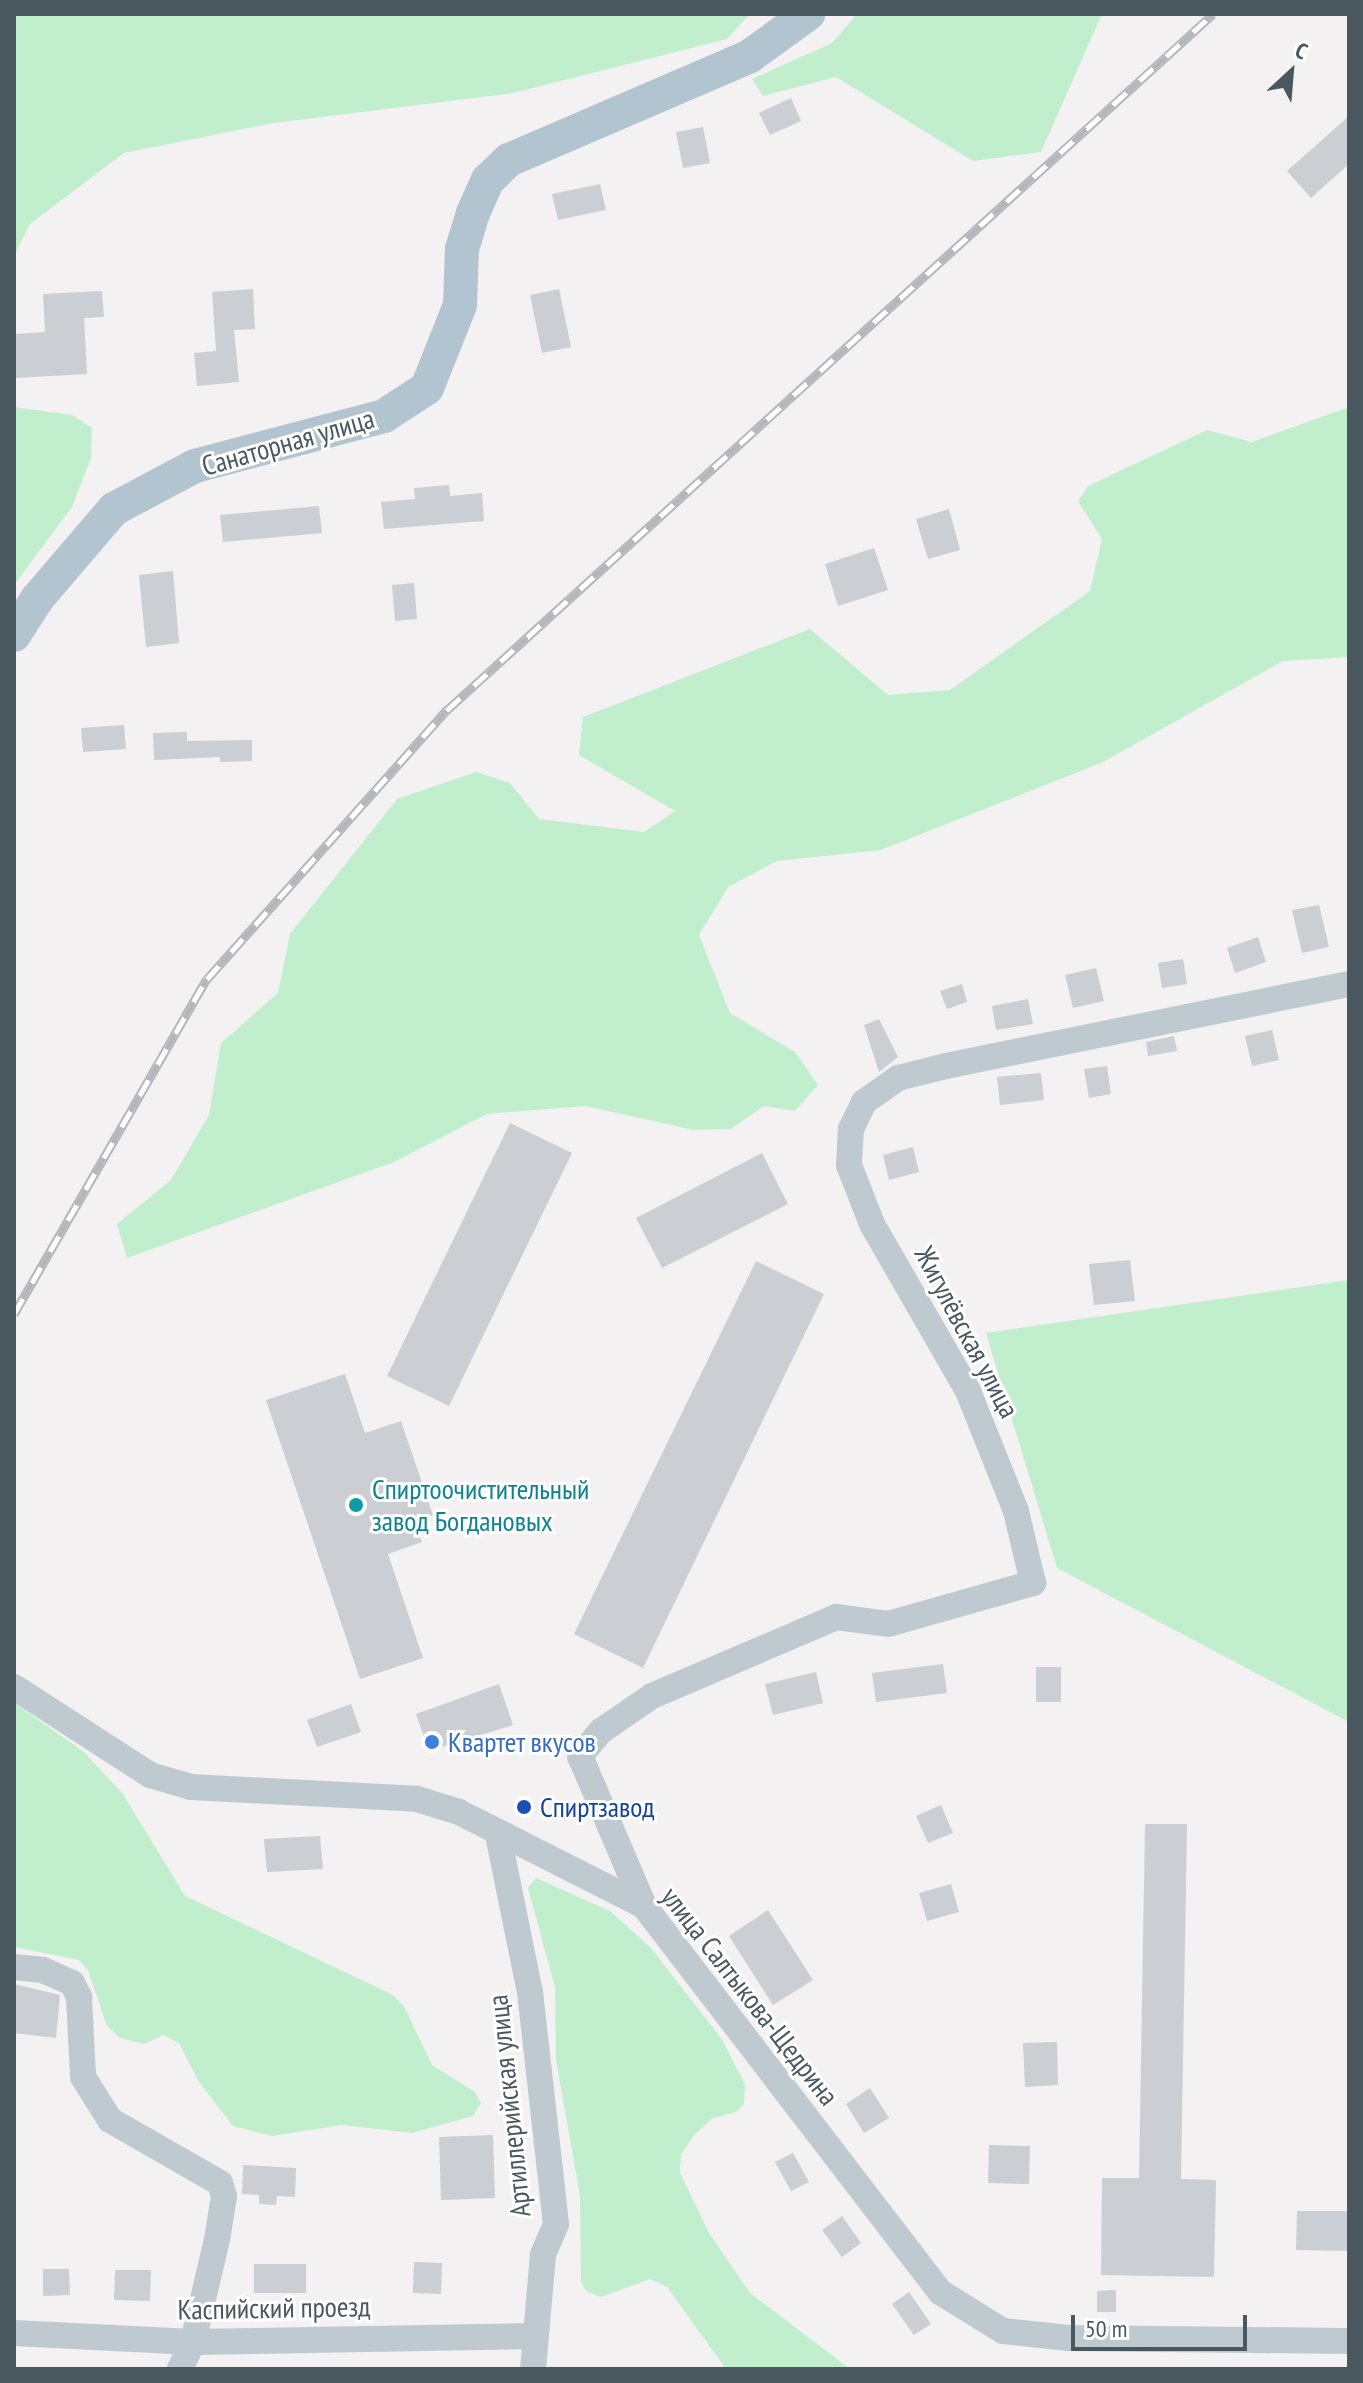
<!DOCTYPE html>
<meta charset="utf-8">
<style>
body{margin:0}
#map{position:relative;width:1363px;height:2383px;overflow:hidden;background:#f3f1f1;font-family:"PT Sans Narrow",sans-serif}
div>[style]{position:absolute}
[style*='--x']{left:calc(var(--x)*1px);top:calc(var(--y)*1px);width:calc(var(--w)*1px);rotate:calc(var(--a)*1deg)}
.green>*{inset:0;background:#c1efce}
.building>*{inset:0;background:#cbcfd3}
.minor>*{height:26px;margin:-13px;padding:0 13px;transform-origin:13px;border-radius:13px;background:#bfcad0}
.major>*{height:34px;margin:-17px;padding:0 17px;transform-origin:17px;border-radius:17px;background:#b1c4cf}
.rail>*{height:9px;margin-top:-4.5px;transform-origin:0;background:repeating-linear-gradient(90deg,#fff 0 18px,#b3b7bb 0 36px);box-sizing:border-box;border-block:2px solid #b3b7bb}
.dots>*{width:22px;height:22px;translate:-50% -50%;box-sizing:border-box;border:4px solid #fff;border-radius:50%}
span{translate:-50% -50%;white-space:nowrap;text-align:center;line-height:1.15;-webkit-text-stroke:6px #fff;paint-order:stroke}
.street-label{font-size:28px;color:#49575f}
.culture-label{font-size:28px;color:#0d838f}
.left{translate:0 -50%;text-align:left}
.shop-label{font-size:28px;color:#366cbe}
.transit-label{font-size:28px;color:#164399}
.frame{position:absolute;inset:0;border:16px solid #49575f;pointer-events:none}
.north{position:absolute;left:1251px;top:32px;width:80px;height:80px;-webkit-text-stroke:6px #fff;paint-order:stroke;rotate:26deg;font-size:22px;font-weight:700;line-height:32px;text-align:center;color:#49575f}
.north::after{content:'';display:block;margin:auto;width:28px;height:36px;background:#49575f;clip-path:polygon(50% 0,100% 100%,50% 72%,0 100%)}
.scale{position:absolute;left:1071px;top:2315px;width:176px;height:36px;box-sizing:border-box;border:4px solid #49575f;border-top:0;padding-left:10px;font-size:24px;line-height:28px;white-space:nowrap;color:#49575f;-webkit-text-stroke:6px #fff;paint-order:stroke}
</style>
<div id="map">
<div class="green">
<div style="clip-path:polygon(14px 14px,750px 14px,727px 39px,513px 93px,274px 123px,124px 153px,30px 224px,14px 256px)"></div>
<div style="clip-path:polygon(857px 14px,1102px 14px,1041px 152px,973px 161px,836px 77px,763px 96px,752px 79px,832px 43px)"></div>
<div style="clip-path:polygon(14px 407px,72px 415px,92px 428px,91px 458px,72px 507px,14px 585px)"></div>
<div style="clip-path:polygon(1349px 407px,1349px 657px,1283px 661px,1101px 763px,881px 850px,777px 861px,728px 887px,699px 935px,730px 1013px,795px 1052px,818px 1085px,795px 1111px,764px 1106px,731px 1129px,694px 1130px,585px 1106px,487px 1114px,394px 1162px,127px 1258px,117px 1224px,171px 1180px,209px 1115px,221px 1043px,278px 993px,290px 934px,397px 799px,476px 772px,510px 783px,539px 819px,644px 832px,675px 811px,579px 755px,583px 717px,810px 629px,888px 695px,950px 690px,1090px 591px,1102px 539px,1078px 501px,1088px 486px,1207px 430px,1252px 442px)"></div>
<div style="clip-path:polygon(1349px 1280px,1349px 1722px,1057px 1568px,986px 1333px)"></div>
<div style="clip-path:polygon(14px 1703px,83px 1751px,123px 1794px,185px 1896px,393px 1995px,404px 2006px,432px 2065px,475px 2092px,481px 2103px,473px 2116px,412px 2133px,342px 2125px,272px 2136px,233px 2126px,199px 2082px,179px 2043px,164px 2035px,144px 2044px,120px 2038px,107px 2026px,88px 1970px,79px 1960px,14px 1947px)"></div>
<div style="clip-path:polygon(536px 1878px,610px 1911px,651px 1948px,721px 2038px,745px 2084px,744px 2104px,736px 2112px,713px 2118px,695px 2134px,681px 2154px,680px 2173px,709px 2233px,750px 2293px,850px 2369px,726px 2369px,667px 2287px,650px 2279px,601px 2297px,586px 2291px,581px 2281px,580px 2196px,556px 2060px,555px 1987px,528px 1888px)"></div>
</div>
<div class="building">
<div style="clip-path:polygon(791px 98px,801px 121px,770px 135px,759px 113px)"></div>
<div style="clip-path:polygon(1349px 116px,1349px 164px,1311px 198px,1287px 171px)"></div>
<div style="clip-path:polygon(703px 127px,710px 163px,683px 168px,676px 132px)"></div>
<div style="clip-path:polygon(600px 184px,606px 210px,558px 220px,552px 194px)"></div>
<div style="clip-path:polygon(253px 289px,255px 329px,234px 330px,239px 382px,197px 386px,194px 353px,216px 351px,212px 292px)"></div>
<div style="clip-path:polygon(559px 289px,571px 347px,542px 353px,530px 295px)"></div>
<div style="clip-path:polygon(102px 291px,104px 317px,84px 318px,87px 374px,15px 378px,14px 334px,45px 332px,43px 294px)"></div>
<div style="clip-path:polygon(449px 485px,450px 496px,482px 493px,484px 521px,384px 529px,381px 502px,415px 499px,414px 488px)"></div>
<div style="clip-path:polygon(319px 506px,322px 533px,223px 542px,220px 515px)"></div>
<div style="clip-path:polygon(949px 509px,960px 550px,928px 559px,916px 519px)"></div>
<div style="clip-path:polygon(874px 548px,888px 590px,838px 606px,825px 564px)"></div>
<div style="clip-path:polygon(173px 571px,179px 643px,146px 647px,139px 575px)"></div>
<div style="clip-path:polygon(414px 583px,417px 619px,395px 621px,392px 585px)"></div>
<div style="clip-path:polygon(124px 725px,126px 749px,83px 752px,81px 728px)"></div>
<div style="clip-path:polygon(187px 732px,187px 741px,252px 740px,252px 761px,220px 762px,220px 757px,154px 760px,153px 733px)"></div>
<div style="clip-path:polygon(1319px 905px,1329px 947px,1302px 953px,1292px 910px)"></div>
<div style="clip-path:polygon(1258px 937px,1266px 962px,1235px 973px,1227px 948px)"></div>
<div style="clip-path:polygon(1183px 959px,1187px 984px,1162px 988px,1158px 963px)"></div>
<div style="clip-path:polygon(1096px 968px,1104px 1001px,1073px 1008px,1065px 975px)"></div>
<div style="clip-path:polygon(962px 984px,967px 1002px,947px 1009px,940px 991px)"></div>
<div style="clip-path:polygon(1028px 999px,1033px 1024px,996px 1030px,992px 1006px)"></div>
<div style="clip-path:polygon(879px 1019px,898px 1057px,879px 1072px,864px 1025px)"></div>
<div style="clip-path:polygon(1272px 1030px,1279px 1060px,1252px 1066px,1245px 1036px)"></div>
<div style="clip-path:polygon(1174px 1036px,1177px 1051px,1148px 1056px,1146px 1042px)"></div>
<div style="clip-path:polygon(1107px 1066px,1111px 1094px,1089px 1098px,1084px 1069px)"></div>
<div style="clip-path:polygon(1041px 1073px,1044px 1100px,1000px 1105px,997px 1077px)"></div>
<div style="clip-path:polygon(510px 1123px,572px 1153px,449px 1406px,387px 1376px)"></div>
<div style="clip-path:polygon(913px 1147px,919px 1172px,889px 1180px,883px 1155px)"></div>
<div style="clip-path:polygon(762px 1153px,788px 1204px,662px 1268px,636px 1218px)"></div>
<div style="clip-path:polygon(1130px 1260px,1135px 1301px,1094px 1305px,1089px 1264px)"></div>
<div style="clip-path:polygon(756px 1261px,824px 1294px,643px 1668px,574px 1634px)"></div>
<div style="clip-path:polygon(345px 1374px,365px 1433px,401px 1421px,433px 1515px,415px 1521px,422px 1542px,388px 1554px,423px 1658px,360px 1679px,266px 1400px)"></div>
<div style="clip-path:polygon(943px 1664px,947px 1693px,876px 1702px,872px 1673px)"></div>
<div style="clip-path:polygon(1036px 1667px,1061px 1667px,1061px 1702px,1036px 1702px)"></div>
<div style="clip-path:polygon(816px 1672px,823px 1703px,773px 1715px,765px 1684px)"></div>
<div style="clip-path:polygon(499px 1684px,513px 1725px,429px 1751px,416px 1714px)"></div>
<div style="clip-path:polygon(351px 1704px,361px 1732px,317px 1747px,307px 1720px)"></div>
<div style="clip-path:polygon(941px 1805px,953px 1833px,928px 1843px,916px 1816px)"></div>
<div style="clip-path:polygon(1145px 1824px,1187px 1824px,1181px 2179px,1216px 2180px,1214px 2277px,1101px 2275px,1102px 2178px,1139px 2178px)"></div>
<div style="clip-path:polygon(320px 1836px,323px 1869px,267px 1872px,264px 1839px)"></div>
<div style="clip-path:polygon(951px 1884px,959px 1912px,927px 1921px,919px 1893px)"></div>
<div style="clip-path:polygon(768px 1910px,813px 1980px,773px 2005px,729px 1936px)"></div>
<div style="clip-path:polygon(14px 1984px,60px 1995px,56px 2038px,14px 2033px)"></div>
<div style="clip-path:polygon(1057px 2042px,1058px 2085px,1025px 2087px,1023px 2043px)"></div>
<div style="clip-path:polygon(870px 2088px,889px 2118px,864px 2133px,846px 2104px)"></div>
<div style="clip-path:polygon(493px 2135px,495px 2198px,441px 2200px,439px 2137px)"></div>
<div style="clip-path:polygon(989px 2145px,1030px 2146px,1029px 2184px,988px 2183px)"></div>
<div style="clip-path:polygon(793px 2153px,809px 2182px,791px 2191px,775px 2162px)"></div>
<div style="clip-path:polygon(243px 2165px,296px 2168px,295px 2197px,277px 2196px,276px 2205px,259px 2204px,259px 2195px,242px 2194px)"></div>
<div style="clip-path:polygon(1297px 2211px,1349px 2211px,1349px 2251px,1296px 2250px)"></div>
<div style="clip-path:polygon(842px 2216px,861px 2243px,842px 2257px,822px 2230px)"></div>
<div style="clip-path:polygon(414px 2262px,442px 2263px,441px 2294px,413px 2293px)"></div>
<div style="clip-path:polygon(254px 2264px,306px 2264px,306px 2293px,254px 2293px)"></div>
<div style="clip-path:polygon(43px 2269px,69px 2269px,70px 2295px,43px 2296px)"></div>
<div style="clip-path:polygon(115px 2270px,151px 2270px,150px 2301px,114px 2300px)"></div>
<div style="clip-path:polygon(1116px 2290px,1116px 2312px,1097px 2312px,1097px 2291px)"></div>
<div style="clip-path:polygon(909px 2292px,931px 2324px,914px 2335px,892px 2304px)"></div>
</div>
<div class="minor">
<div style="--x:14;--y:1687;--w:162;--a:32.9"></div>
<div style="--x:150;--y:1775;--w:43;--a:16.3"></div>
<div style="--x:191;--y:1787;--w:226;--a:3"></div>
<div style="--x:417;--y:1799;--w:44;--a:17.2"></div>
<div style="--x:459;--y:1812;--w:208;--a:26.9"></div>
<div style="--x:644;--y:1906;--w:486;--a:52.5"></div>
<div style="--x:940;--y:2292;--w:74;--a:31.8"></div>
<div style="--x:1003;--y:2331;--w:66;--a:6.1"></div>
<div style="--x:1069;--y:2338;--w:280;--a:0.6"></div>
<div style="--x:498;--y:1835;--w:160;--a:78.5"></div>
<div style="--x:530;--y:1992;--w:233;--a:83.6"></div>
<div style="--x:556;--y:2224;--w:34;--a:113"></div>
<div style="--x:543;--y:2255;--w:114;--a:95"></div>
<div style="--x:644;--y:1906;--w:163;--a:-113.1"></div>
<div style="--x:580;--y:1756;--w:33;--a:-50"></div>
<div style="--x:601;--y:1731;--w:62;--a:-34.5"></div>
<div style="--x:652;--y:1696;--w:200;--a:-23.2"></div>
<div style="--x:836;--y:1617;--w:52;--a:7.7"></div>
<div style="--x:888;--y:1624;--w:151;--a:-15.8"></div>
<div style="--x:1033;--y:1583;--w:74;--a:-103.3"></div>
<div style="--x:1016;--y:1511;--w:129;--a:-111.8"></div>
<div style="--x:968;--y:1391;--w:193;--a:-119.9"></div>
<div style="--x:872;--y:1224;--w:63;--a:-111.3"></div>
<div style="--x:849;--y:1165;--w:36;--a:-87"></div>
<div style="--x:851;--y:1129;--w:30;--a:-64"></div>
<div style="--x:864;--y:1102;--w:42;--a:-35.2"></div>
<div style="--x:898;--y:1078;--w:49;--a:-14"></div>
<div style="--x:946;--y:1066;--w:411;--a:-11.5"></div>
<div style="--x:14;--y:1967;--w:29;--a:6"></div>
<div style="--x:43;--y:1970;--w:32;--a:24"></div>
<div style="--x:72;--y:1983;--w:16;--a:63"></div>
<div style="--x:79;--y:1997;--w:80;--a:87.1"></div>
<div style="--x:83;--y:2077;--w:51;--a:57.9"></div>
<div style="--x:110;--y:2120;--w:127;--a:29.8"></div>
<div style="--x:220;--y:2183;--w:14;--a:73"></div>
<div style="--x:224;--y:2196;--w:39;--a:99"></div>
<div style="--x:218;--y:2235;--w:110;--a:103.2"></div>
<div style="--x:193;--y:2342;--w:30;--a:116"></div>
<div style="--x:14;--y:2333;--w:179;--a:2.9"></div>
<div style="--x:193;--y:2342;--w:341;--a:-1"></div>
</div>
<div class="major">
<div style="--x:14;--y:635;--w:43;--a:-57.4"></div>
<div style="--x:37;--y:599;--w:118;--a:-49.5"></div>
<div style="--x:114;--y:509;--w:92;--a:-28"></div>
<div style="--x:195;--y:466;--w:196;--a:-14.8"></div>
<div style="--x:384;--y:416;--w:51;--a:-33.1"></div>
<div style="--x:427;--y:388;--w:89;--a:-68.3"></div>
<div style="--x:460;--y:305;--w:56;--a:-88"></div>
<div style="--x:462;--y:249;--w:38;--a:-73"></div>
<div style="--x:473;--y:213;--w:36;--a:-66"></div>
<div style="--x:488;--y:180;--w:29;--a:-44"></div>
<div style="--x:509;--y:160;--w:262;--a:-23.3"></div>
<div style="--x:750;--y:56;--w:72;--a:-35.9"></div>
</div>
<div class="rail">
<div style="--x:14;--y:1314;--w:387;--a:-60.1"></div>
<div style="--x:207;--y:979;--w:361;--a:-48.3"></div>
<div style="--x:447;--y:710;--w:1035;--a:-42.26"></div>
</div>
<div class="dots">
<div style="left:356px;top:1505px;background:#0f9aa8"></div>
<div style="left:432px;top:1742px;background:#3f7fe0"></div>
<div style="left:524px;top:1807px;background:#1a4fb4"></div>
</div>
<div class="street-label">
<span style="left:288px;top:442px;rotate:-16deg">Санаторная улица</span>
<span style="left:967px;top:1332px;rotate:62deg">Жигулёвская улица</span>
<span style="left:750px;top:1996px;rotate:52deg">улица Салтыкова-Щедрина</span>
<span style="left:509px;top:2106px;rotate:-96deg">Артиллерийская улица</span>
<span style="left:274px;top:2308px;rotate:-1deg">Каспийский проезд</span>
</div>
<div class="culture-label">
<span class="left" style="left:372px;top:1505px">Спиртоочистительный<br>завод Богдановых</span>
</div>
<div class="shop-label">
<span class="left" style="left:448px;top:1742px">Квартет вкусов</span>
</div>
<div class="transit-label">
<span class="left" style="left:540px;top:1807px">Спиртзавод</span>
</div>
<div class="frame"></div>
<div class="north">С</div>
<div class="scale">50 m</div>
</div>
